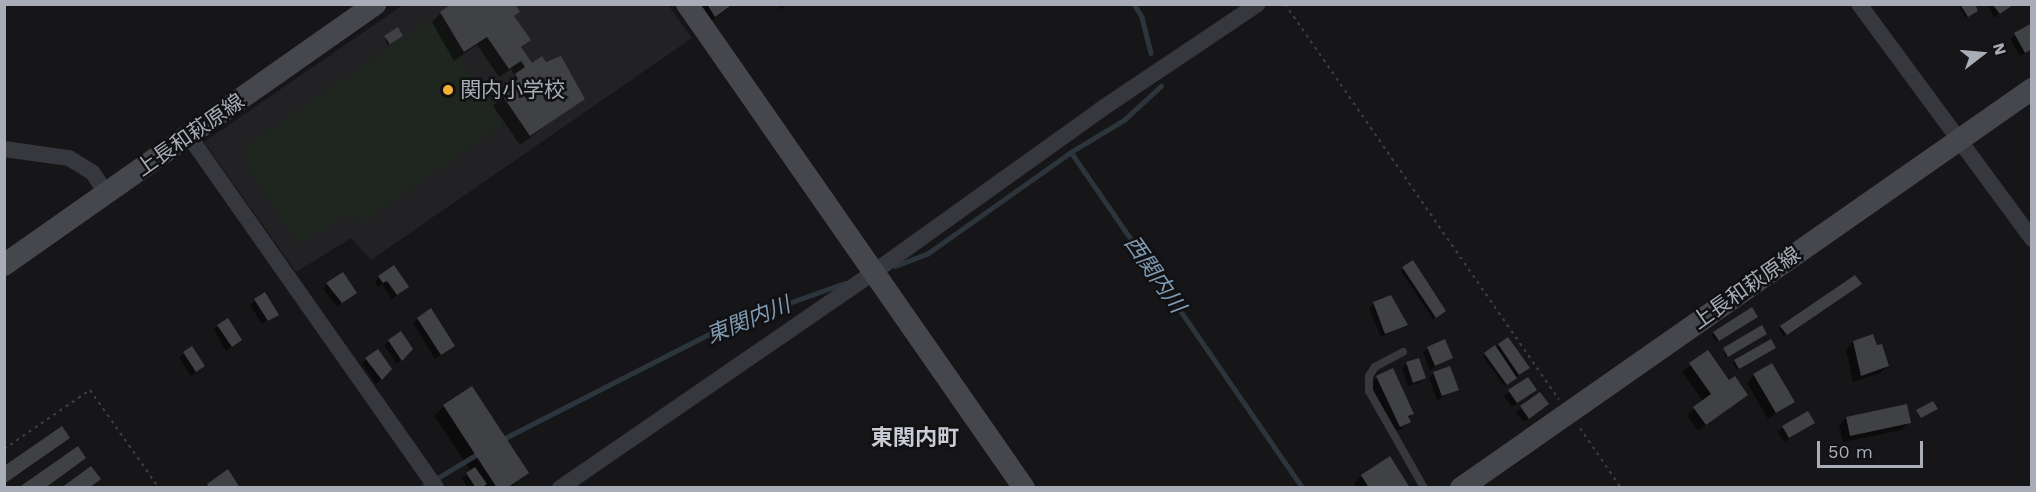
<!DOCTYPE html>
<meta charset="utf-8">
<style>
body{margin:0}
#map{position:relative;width:2036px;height:492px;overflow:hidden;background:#161618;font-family:"Work Sans","Noto Sans JP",sans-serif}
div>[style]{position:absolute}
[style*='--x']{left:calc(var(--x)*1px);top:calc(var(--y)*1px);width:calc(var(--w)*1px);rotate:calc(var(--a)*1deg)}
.built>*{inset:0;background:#222225}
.green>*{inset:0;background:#1e261f}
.shadow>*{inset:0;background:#0007}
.stream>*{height:4.5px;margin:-2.25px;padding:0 2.25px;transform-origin:2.25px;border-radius:2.25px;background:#2c353c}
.building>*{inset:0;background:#404145}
.path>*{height:2px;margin-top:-1px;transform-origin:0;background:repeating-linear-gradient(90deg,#3d3f44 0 3px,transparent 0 7.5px)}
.lane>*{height:8px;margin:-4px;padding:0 4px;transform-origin:4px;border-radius:4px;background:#37383d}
.street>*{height:16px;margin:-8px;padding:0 8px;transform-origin:8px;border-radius:8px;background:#37383d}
.secondary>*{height:22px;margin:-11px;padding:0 11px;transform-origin:11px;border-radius:11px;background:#45474d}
.dots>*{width:16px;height:16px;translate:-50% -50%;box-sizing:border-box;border:3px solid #111113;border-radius:50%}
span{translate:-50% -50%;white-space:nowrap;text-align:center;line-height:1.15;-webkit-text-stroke:5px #111113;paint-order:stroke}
.poi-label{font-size:21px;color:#a8adb8}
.left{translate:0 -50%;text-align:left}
.street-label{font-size:21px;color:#a8adb8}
.water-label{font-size:22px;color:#7f9bb3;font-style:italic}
.neighbourhood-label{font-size:22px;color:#c9ccd4;font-weight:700}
.frame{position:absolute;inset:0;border:6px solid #a8adb8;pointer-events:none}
.north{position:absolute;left:1952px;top:24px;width:60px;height:60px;-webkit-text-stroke:4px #111113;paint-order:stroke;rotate:74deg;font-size:16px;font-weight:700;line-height:24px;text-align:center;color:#a8adb8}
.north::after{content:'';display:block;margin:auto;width:21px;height:27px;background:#a8adb8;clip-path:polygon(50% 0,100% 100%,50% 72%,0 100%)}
.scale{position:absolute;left:1817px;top:441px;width:106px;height:27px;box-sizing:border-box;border:3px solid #a8adb8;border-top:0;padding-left:8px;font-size:18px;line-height:21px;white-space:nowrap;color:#a8adb8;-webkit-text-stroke:4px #111113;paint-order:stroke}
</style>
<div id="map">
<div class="built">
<div style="clip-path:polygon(403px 5px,668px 5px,692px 38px,371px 260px,351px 238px,296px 272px,204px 142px)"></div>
</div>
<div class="green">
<div style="clip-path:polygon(433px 17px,504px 124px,360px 225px,350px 213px,299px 245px,247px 166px,243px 148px)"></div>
</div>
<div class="shadow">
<div style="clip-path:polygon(701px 4px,734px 4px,708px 23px)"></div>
<div style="clip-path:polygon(777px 4px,787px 4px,781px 10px)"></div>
<div style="clip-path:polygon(1958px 4px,1973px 4px,1975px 12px,1965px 18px)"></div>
<div style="clip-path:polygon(1988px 4px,2012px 4px,1994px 18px)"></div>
<div style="clip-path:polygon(518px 12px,513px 17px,529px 40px,520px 49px,531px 65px,560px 58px,583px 98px,520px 145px,493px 106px,510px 90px,506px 85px,515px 76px,511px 69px,499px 77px,477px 45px,454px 61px,432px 22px,441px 13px)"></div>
<div style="clip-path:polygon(2032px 24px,2032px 49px,2020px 56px,2010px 39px)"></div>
<div style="clip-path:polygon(385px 37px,399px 38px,387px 45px)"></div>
<div style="clip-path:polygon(1412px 263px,1442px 313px,1433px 319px,1401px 271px)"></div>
<div style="clip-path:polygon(379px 277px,407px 287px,392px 299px,382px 284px,378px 287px,375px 282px)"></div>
<div style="clip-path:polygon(327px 284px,355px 293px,337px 306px,323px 289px)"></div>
<div style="clip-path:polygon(1858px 286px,1784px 336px,1779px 329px,1781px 327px)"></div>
<div style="clip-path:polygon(255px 301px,274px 316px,262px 324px,250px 305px)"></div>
<div style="clip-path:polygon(1374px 304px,1401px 313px,1406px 325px,1381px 337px,1369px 308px)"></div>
<div style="clip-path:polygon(418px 319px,454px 345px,435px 359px,413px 323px)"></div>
<div style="clip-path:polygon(1754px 319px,1716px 342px,1712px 335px,1714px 333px)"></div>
<div style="clip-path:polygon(218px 326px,240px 340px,226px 351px,214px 330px)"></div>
<div style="clip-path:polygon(1762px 327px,1763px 336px,1725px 357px,1724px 349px)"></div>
<div style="clip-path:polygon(389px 341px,411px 349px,397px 364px,384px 345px)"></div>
<div style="clip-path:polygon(1853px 342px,1887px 366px,1880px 373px,1853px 382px,1846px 350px)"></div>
<div style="clip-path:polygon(1499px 345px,1526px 370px,1504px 386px,1483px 356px)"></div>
<div style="clip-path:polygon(191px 348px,203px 366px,191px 376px,179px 358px)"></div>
<div style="clip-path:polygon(1428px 348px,1451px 358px,1430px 370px,1423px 353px)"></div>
<div style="clip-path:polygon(1772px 350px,1737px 370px,1733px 363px,1735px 361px)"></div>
<div style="clip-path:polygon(1707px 352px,1729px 382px,1746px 395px,1698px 431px,1687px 415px,1703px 401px,1682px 372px)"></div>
<div style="clip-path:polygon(366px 359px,391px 369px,376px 384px,362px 364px)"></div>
<div style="clip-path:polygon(1407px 363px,1424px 378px,1419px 383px,1408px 386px,1402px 368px)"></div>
<div style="clip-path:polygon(1434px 373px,1457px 390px,1437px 400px,1429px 378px)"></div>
<div style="clip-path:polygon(1754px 375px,1793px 402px,1768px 419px,1747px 383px)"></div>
<div style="clip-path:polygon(1377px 377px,1412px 413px,1402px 429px,1392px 433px,1369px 385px)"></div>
<div style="clip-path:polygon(1509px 392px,1530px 394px,1512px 407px,1504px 396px)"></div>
<div style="clip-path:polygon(1540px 394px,1542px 409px,1524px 422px,1516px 412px)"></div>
<div style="clip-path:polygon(444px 406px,527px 473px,510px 488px,468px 488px,462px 479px,471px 471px,434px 416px)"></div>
<div style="clip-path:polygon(1846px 418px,1909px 422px,1902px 430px,1843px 442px,1839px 425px)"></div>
<div style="clip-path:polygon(1813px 423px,1784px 442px,1778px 432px,1783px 427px)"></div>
<div style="clip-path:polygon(1362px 476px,1408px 488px,1357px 488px,1354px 483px)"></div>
</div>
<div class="stream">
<div style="--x:1134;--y:4;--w:15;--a:58"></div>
<div style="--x:1142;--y:17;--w:37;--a:76"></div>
<div style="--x:1071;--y:152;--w:408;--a:55.4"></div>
<div style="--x:895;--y:266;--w:34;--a:-21"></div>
<div style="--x:927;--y:254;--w:176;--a:-35.3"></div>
<div style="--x:1071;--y:152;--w:62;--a:-31.1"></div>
<div style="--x:1124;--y:120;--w:50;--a:-42.6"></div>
<div style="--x:501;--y:440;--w:254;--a:-27"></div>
<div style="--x:727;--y:325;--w:125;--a:-19.6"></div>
<div style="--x:421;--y:488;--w:70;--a:-31"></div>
</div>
<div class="building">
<div style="clip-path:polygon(451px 4px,515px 4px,520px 12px,514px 16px,531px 40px,521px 47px,532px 63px,542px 56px,546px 62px,561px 56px,585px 99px,530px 136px,502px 95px,518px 79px,515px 74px,525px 67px,521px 61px,509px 69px,487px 37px,464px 52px,440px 12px)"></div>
<div style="clip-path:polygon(707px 4px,733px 4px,715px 17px)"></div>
<div style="clip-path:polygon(1960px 4px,1975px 4px,1978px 11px,1968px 17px)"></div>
<div style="clip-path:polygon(1992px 4px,2014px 4px,2000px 14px)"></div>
<div style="clip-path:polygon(2032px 23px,2032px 49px,2025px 53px,2014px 33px)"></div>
<div style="clip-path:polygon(398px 27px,403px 36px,390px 44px,384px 36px)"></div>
<div style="clip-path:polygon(1413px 260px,1446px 311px,1436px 318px,1402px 267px)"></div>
<div style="clip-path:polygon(394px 265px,409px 287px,397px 295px,387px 281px,383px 283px,378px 276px)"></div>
<div style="clip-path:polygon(343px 272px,357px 293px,342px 303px,326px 283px)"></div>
<div style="clip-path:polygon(1855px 275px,1862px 284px,1787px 335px,1780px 326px)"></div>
<div style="clip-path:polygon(265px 292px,279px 315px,268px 321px,254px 299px)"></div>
<div style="clip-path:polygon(1391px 295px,1408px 325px,1385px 334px,1373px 302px)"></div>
<div style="clip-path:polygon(1752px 307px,1758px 317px,1719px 341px,1713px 332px)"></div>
<div style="clip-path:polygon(431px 308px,455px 346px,441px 355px,417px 318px)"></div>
<div style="clip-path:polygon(228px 318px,242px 340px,232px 347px,217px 325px)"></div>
<div style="clip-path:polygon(1762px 325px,1767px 334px,1728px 357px,1723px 348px)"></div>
<div style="clip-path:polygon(401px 331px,413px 349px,402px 361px,388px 340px)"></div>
<div style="clip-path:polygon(1873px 334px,1877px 345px,1882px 344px,1889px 366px,1861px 376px,1853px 341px)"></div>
<div style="clip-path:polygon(1508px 337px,1530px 368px,1519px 375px,1498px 344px)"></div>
<div style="clip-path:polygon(1445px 339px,1453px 358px,1435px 366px,1427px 347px)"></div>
<div style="clip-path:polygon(1771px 339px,1776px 348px,1739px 369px,1734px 360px)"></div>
<div style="clip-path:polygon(1495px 345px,1517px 378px,1507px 385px,1484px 353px)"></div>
<div style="clip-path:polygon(192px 346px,205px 366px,196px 372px,183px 352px)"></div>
<div style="clip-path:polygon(378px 349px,392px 369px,382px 380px,365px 358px)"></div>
<div style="clip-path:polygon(1708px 350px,1729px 380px,1735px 376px,1748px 395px,1706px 425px,1693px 407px,1711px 394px,1689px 363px)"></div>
<div style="clip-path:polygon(1419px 358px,1426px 378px,1413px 383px,1406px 362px)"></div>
<div style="clip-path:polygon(1772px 363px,1795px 402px,1776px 413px,1753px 374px)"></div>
<div style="clip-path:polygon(1450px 366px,1459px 390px,1442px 396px,1433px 372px)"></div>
<div style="clip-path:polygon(1393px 368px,1414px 414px,1408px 416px,1411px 422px,1400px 427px,1376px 376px)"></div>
<div style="clip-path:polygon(1528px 377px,1537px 390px,1517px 403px,1508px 390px)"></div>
<div style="clip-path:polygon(472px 386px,529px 473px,507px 488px,497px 488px,443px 405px)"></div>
<div style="clip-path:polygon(1540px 392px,1549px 404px,1529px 419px,1520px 406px)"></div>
<div style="clip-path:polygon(1933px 401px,1938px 409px,1921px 418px,1916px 410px)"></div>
<div style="clip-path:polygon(1907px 404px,1911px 423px,1850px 436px,1846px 417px)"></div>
<div style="clip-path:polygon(1808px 411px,1815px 423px,1789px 438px,1782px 426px)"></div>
<div style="clip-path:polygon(62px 426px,70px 438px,4px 484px,4px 466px)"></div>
<div style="clip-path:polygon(78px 446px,86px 458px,45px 488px,18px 488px)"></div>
<div style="clip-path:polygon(1390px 456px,1410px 488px,1369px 488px,1361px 475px)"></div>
<div style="clip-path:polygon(91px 466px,101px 479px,89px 488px,61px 488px)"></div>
<div style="clip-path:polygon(475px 467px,487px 484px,481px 488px,476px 488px,466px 473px)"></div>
<div style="clip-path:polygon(228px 469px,240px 488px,209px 488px,207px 484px)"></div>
</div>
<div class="path">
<div style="--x:1285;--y:4;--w:481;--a:55.3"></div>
<div style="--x:1580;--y:428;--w:73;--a:55.7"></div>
<div style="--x:4;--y:449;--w:104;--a:-34.5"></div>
<div style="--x:90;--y:390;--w:120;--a:54.9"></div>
</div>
<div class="lane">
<div style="--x:1403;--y:352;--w:32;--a:152"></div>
<div style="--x:1375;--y:367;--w:11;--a:124"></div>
<div style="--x:1369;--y:376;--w:15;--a:90"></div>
<div style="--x:1369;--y:391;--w:112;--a:60.4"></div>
</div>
<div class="street">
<div style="--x:1859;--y:4;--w:292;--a:53.6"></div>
<div style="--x:189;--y:136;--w:430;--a:54.9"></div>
<div style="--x:4;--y:149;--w:66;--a:7.9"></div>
<div style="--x:69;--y:158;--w:28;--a:32"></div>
<div style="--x:93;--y:173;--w:24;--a:57"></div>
<div style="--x:560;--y:488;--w:381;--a:-34.5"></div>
<div style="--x:874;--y:272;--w:278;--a:-35.6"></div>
<div style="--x:1100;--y:110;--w:190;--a:-33.9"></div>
</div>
<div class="secondary">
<div style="--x:687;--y:4;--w:590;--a:55.15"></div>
<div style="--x:4;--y:265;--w:454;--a:-35.1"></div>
<div style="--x:1461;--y:488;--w:697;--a:-34.94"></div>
</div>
<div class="dots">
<div style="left:448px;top:90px;background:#f2b134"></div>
</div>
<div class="poi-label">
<span class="left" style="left:460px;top:90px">関内小学校</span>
</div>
<div class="street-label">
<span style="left:190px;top:135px;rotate:-35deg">上長和萩原線</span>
<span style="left:1746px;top:288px;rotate:-35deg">上長和萩原線</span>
</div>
<div class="water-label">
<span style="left:1155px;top:274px;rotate:55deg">西関内川</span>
<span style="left:748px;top:320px;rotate:-22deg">東関内川</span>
</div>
<div class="neighbourhood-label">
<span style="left:915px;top:438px">東関内町</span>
</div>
<div class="frame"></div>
<div class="north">N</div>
<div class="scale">50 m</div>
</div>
